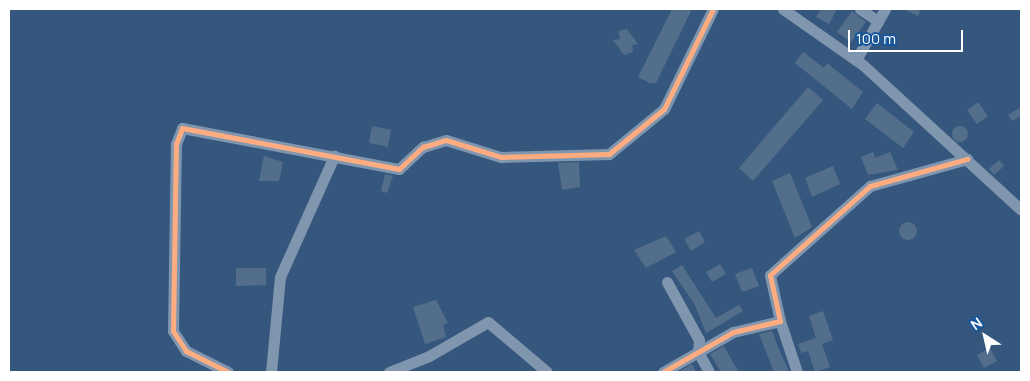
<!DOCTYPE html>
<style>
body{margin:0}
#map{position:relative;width:1030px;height:381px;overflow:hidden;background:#36577d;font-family:Manrope,sans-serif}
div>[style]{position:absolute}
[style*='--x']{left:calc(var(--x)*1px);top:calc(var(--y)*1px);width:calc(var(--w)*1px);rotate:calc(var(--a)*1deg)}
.building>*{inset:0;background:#536e8b}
.round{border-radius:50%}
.minor>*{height:11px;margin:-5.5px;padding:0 5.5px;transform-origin:5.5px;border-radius:5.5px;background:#8096af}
.cycleway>*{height:5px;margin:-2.5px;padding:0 2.5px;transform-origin:2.5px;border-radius:2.5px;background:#ffac80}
span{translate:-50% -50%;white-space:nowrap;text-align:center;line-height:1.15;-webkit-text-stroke:4.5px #18569b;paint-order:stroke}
.frame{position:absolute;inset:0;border:10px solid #fff;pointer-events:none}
.north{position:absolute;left:960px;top:311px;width:50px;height:50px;-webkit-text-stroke:4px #18569b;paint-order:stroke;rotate:325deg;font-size:14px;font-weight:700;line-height:20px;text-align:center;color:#fff}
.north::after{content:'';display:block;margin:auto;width:18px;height:22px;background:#fff;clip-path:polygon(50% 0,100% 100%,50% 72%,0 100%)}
.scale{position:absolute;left:848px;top:30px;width:115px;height:22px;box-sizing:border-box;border:2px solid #fff;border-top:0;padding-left:6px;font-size:15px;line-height:18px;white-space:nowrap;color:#fff;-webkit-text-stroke:4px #18569b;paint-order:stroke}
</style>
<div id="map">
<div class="building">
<div style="clip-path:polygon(672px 9px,692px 9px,656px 83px,650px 83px,638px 77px)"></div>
<div style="clip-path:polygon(821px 9px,837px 9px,829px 24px,816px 17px)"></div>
<div style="clip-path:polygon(903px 9px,921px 9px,918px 16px)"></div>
<div style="clip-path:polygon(852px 11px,866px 22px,851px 42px,837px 32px)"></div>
<div style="clip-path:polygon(627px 29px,638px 44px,632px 45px,633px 52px,624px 55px,613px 40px,620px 39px,618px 31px)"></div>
<div style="clip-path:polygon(803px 52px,824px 68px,827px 63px,863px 92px,852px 109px,795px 63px)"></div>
<div style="clip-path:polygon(808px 87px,823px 100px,753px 181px,739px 168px)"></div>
<div style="clip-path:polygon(978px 102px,988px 116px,977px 124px,967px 110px)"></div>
<div style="clip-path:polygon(877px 103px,914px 132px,903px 148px,865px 119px)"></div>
<div style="clip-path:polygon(1021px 107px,1021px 116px,1012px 121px,1008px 115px)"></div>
<div class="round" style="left:952px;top:126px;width:16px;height:16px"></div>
<div style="clip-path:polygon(372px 126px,391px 130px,388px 147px,369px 143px)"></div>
<div style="clip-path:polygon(873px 152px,875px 158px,890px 152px,898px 170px,868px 175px,861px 157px)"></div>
<div style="clip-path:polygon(264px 156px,283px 162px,279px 181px,259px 181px)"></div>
<div style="clip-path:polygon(999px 160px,1004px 166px,994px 175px,989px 169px)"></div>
<div style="clip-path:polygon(579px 162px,580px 187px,562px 190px,558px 163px)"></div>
<div style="clip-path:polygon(833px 166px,840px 184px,812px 197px,805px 178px)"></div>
<div style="clip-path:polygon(790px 173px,812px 227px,795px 238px,772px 181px)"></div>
<div style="clip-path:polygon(385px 174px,393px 176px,387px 193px,381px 191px)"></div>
<div class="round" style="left:899px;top:222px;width:18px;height:18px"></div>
<div style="clip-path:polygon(699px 231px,705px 242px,691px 251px,684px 239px)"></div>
<div style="clip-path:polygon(666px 236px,676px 252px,646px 268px,634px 250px)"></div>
<div style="clip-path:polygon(720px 264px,726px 274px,712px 282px,706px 272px)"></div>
<div style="clip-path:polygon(682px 265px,716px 318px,739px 305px,743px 311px,706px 333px,695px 305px,672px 271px)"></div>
<div style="clip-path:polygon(236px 268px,266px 268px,266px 285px,236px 286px)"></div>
<div style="clip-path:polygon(752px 268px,759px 286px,742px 292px,735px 274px)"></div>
<div style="clip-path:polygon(436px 300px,448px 323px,443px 325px,446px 337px,425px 344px,413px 307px)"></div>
<div style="clip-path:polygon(823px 311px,833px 340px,822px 344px,830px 367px,815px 372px,808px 351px,801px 353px,798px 344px,816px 338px,809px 316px)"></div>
<div style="clip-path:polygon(772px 331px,778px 347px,789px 372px,774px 372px,759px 334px)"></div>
<div style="clip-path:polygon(724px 346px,734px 364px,739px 372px,721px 372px,710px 354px)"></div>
<div style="clip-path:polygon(990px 348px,997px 361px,984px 368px,977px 355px)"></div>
<div style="clip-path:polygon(692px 364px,696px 372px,678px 372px)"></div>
</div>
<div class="minor">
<div style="--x:783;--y:9;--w:98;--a:35"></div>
<div style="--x:863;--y:65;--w:214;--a:42.5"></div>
<div style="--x:860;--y:9;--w:22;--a:34"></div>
<div style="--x:856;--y:60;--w:59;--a:-60.4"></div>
<div style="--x:667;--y:282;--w:66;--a:61.1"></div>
<div style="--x:699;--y:340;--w:12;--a:95"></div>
<div style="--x:698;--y:352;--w:23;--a:61"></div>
<div style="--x:780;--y:321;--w:54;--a:71.6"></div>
<div style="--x:228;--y:372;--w:47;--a:-153.4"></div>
<div style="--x:186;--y:351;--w:24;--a:-123"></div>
<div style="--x:173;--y:331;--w:187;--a:-89.1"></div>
<div style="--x:176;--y:144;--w:17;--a:-69"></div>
<div style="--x:182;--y:128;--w:221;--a:10.7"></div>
<div style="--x:399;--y:169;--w:33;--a:-43"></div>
<div style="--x:423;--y:147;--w:24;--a:-17"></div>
<div style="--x:446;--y:140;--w:58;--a:17.2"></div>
<div style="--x:501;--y:157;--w:108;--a:-1.6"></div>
<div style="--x:609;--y:154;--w:71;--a:-39.3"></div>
<div style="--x:664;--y:109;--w:111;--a:-63.9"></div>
<div style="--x:271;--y:372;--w:95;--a:-84.6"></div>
<div style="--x:280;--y:277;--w:133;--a:-65.9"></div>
<div style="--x:389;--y:372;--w:43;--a:-21.8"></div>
<div style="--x:429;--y:356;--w:68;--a:-30"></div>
<div style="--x:488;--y:322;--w:77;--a:40.3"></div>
<div style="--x:663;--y:372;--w:81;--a:-29.7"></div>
<div style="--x:733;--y:332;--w:48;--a:-13.2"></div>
<div style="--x:780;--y:321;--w:47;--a:-102.3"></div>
<div style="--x:770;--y:275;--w:134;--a:-41.7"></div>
<div style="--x:870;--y:186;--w:101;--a:-15.6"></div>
</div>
<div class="cycleway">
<div style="--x:228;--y:372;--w:47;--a:-153.4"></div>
<div style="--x:186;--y:351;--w:24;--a:-123"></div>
<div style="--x:173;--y:331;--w:187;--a:-89.1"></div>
<div style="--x:176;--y:144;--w:17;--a:-69"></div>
<div style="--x:182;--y:128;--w:221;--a:10.7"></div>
<div style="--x:399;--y:169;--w:33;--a:-43"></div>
<div style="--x:423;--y:147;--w:24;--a:-17"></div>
<div style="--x:446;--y:140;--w:58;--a:17.2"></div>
<div style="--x:501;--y:157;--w:108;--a:-1.6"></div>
<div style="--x:609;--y:154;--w:71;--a:-39.3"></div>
<div style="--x:664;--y:109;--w:111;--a:-63.9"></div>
<div style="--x:663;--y:372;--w:81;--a:-29.7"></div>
<div style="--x:733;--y:332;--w:48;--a:-13.2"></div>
<div style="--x:780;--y:321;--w:47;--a:-102.3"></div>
<div style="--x:770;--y:275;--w:134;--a:-41.7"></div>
<div style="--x:870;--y:186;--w:101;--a:-15.6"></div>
</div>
<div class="frame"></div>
<div class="north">N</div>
<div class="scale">100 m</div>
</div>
